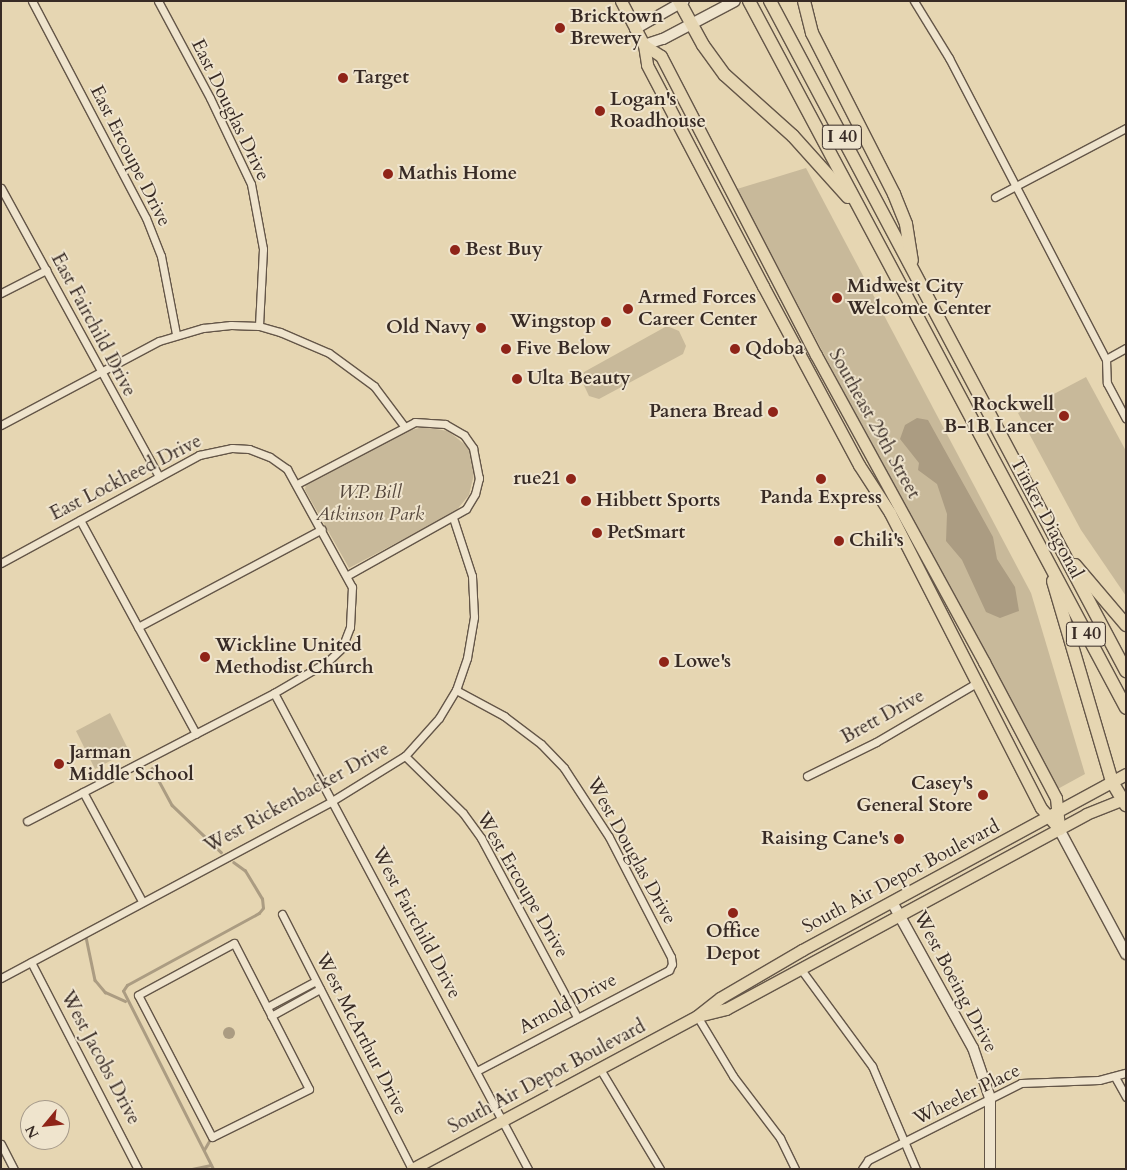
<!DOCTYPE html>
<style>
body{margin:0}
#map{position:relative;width:1127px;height:1170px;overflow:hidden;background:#e6d6b2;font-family:Cardo,serif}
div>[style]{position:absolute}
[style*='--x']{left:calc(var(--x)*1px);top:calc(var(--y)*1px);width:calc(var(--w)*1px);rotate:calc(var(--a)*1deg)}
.green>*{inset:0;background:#c8b99a}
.water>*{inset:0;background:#ab9c82}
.round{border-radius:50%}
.stream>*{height:2.5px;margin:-1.25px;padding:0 1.25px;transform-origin:1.25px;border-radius:1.25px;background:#ab9c82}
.roads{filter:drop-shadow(1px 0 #645648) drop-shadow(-1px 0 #645648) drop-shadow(0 1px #645648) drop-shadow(0 -1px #645648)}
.street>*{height:7px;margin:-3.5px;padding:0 3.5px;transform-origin:3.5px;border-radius:3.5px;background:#efe4cd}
.secondary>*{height:10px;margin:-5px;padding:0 5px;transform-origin:5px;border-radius:5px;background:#efe4cd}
.primary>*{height:11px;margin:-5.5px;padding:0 5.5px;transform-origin:5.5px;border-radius:5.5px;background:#e6d6b2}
.highway>*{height:12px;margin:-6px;padding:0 6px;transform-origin:6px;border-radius:6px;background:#e6d6b2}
.dots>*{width:14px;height:14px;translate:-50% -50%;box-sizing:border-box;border:2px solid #efe4cd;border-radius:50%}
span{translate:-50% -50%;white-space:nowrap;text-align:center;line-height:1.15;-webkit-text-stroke:4px #efe4cd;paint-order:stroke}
.shield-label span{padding:1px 4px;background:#efe4cd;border:1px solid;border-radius:4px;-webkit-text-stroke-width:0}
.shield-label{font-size:18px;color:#382b25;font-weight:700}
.poi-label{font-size:19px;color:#382b25;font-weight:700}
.left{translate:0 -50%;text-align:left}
.right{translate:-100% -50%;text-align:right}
.street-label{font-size:19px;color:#382b25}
.park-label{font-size:19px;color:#55473c;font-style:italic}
.frame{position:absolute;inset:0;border:2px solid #382b25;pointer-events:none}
.north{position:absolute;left:20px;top:1100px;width:50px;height:50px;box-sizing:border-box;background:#efe4cd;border:1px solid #a69a8a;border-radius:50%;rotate:242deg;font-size:14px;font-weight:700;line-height:20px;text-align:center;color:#382b25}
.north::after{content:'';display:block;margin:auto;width:18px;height:22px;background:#8f2418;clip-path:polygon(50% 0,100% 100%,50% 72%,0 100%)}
</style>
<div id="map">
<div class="green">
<div style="clip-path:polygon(806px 168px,1031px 593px,1085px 774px,1054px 791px,737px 189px)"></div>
<div style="clip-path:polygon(667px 326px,679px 331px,686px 346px,683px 354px,599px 399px,589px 396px,581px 379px,584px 372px)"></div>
<div style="clip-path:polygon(1086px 377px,1126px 451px,1126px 596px,1081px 530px,1018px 413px)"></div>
<div style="clip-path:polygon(423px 427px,448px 431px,468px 447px,475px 470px,469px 495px,455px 512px,349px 568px,305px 490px,306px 484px,404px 432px)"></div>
<div style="clip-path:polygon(110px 713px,129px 751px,95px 769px,76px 731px)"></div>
</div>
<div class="water">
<div style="clip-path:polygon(917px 418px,928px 420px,993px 537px,997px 559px,1015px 587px,1019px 611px,1000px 618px,986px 612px,962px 560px,946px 541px,947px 514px,937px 484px,918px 470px,919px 463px,900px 439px,905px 425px)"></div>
<div class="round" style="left:223px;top:1027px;width:12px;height:12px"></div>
</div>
<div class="stream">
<div style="--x:152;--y:768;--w:42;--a:61.6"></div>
<div style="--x:172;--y:805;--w:68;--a:43.8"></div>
<div style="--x:86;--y:937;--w:44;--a:78.2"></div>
<div style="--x:95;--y:980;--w:16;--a:50"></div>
<div style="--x:105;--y:992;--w:22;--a:24"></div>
<div style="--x:204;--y:1150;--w:14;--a:-60"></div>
<div style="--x:192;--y:1169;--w:19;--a:-12"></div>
<div style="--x:213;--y:1169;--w:199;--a:-116.8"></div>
<div style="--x:123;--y:991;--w:7;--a:-56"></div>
<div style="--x:127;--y:985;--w:150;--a:-28.6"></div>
<div style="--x:259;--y:913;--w:6;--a:-51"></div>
<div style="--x:263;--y:908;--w:9;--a:-96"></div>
<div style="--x:262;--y:899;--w:33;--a:-121"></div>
<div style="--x:245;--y:871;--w:14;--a:-144"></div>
</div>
<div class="roads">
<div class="street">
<div style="--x:32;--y:1;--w:245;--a:62.3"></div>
<div style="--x:146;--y:218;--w:41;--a:68.5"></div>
<div style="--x:161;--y:256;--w:79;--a:79.1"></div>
<div style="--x:158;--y:1;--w:110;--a:61.8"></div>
<div style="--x:210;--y:98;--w:95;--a:64.5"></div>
<div style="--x:251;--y:184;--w:66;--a:79.5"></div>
<div style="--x:263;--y:249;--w:77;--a:93"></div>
<div style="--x:914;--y:1;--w:67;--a:58.4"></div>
<div style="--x:949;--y:58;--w:339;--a:62.5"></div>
<div style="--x:1106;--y:359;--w:23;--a:-29"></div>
<div style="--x:1;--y:188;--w:329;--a:61.3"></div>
<div style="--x:995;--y:197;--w:148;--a:-27.8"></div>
<div style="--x:1;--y:293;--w:51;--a:-27.1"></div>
<div style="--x:1106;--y:359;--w:24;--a:88"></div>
<div style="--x:1107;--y:383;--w:40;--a:62"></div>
<div style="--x:1;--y:425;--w:179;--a:-28"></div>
<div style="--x:159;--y:341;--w:46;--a:-16.5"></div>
<div style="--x:203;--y:328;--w:28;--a:-6"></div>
<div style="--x:231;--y:325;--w:28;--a:2"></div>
<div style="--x:259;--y:326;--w:22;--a:16"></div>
<div style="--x:280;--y:332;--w:53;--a:23.2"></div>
<div style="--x:329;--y:353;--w:56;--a:36.3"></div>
<div style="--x:374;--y:386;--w:50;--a:53.1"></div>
<div style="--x:297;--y:484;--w:133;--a:-27.7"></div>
<div style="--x:415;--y:422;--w:30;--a:4"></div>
<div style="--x:445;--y:424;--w:22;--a:30"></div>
<div style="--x:464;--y:435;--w:16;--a:55"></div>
<div style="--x:473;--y:448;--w:31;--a:79"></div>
<div style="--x:479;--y:478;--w:16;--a:104"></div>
<div style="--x:475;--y:494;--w:17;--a:121"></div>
<div style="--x:466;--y:509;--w:137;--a:150.8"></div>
<div style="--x:80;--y:520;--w:243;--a:61.5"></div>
<div style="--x:1;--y:563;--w:226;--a:-28.6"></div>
<div style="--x:199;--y:455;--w:34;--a:-12"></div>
<div style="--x:232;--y:448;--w:17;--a:3"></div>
<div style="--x:249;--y:449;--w:22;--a:21"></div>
<div style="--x:270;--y:457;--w:21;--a:35"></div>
<div style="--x:287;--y:469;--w:135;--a:61.2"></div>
<div style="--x:352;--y:587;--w:40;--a:92.9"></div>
<div style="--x:350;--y:627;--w:22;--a:111"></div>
<div style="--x:342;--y:648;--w:21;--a:137"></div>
<div style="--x:327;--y:662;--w:61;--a:149.7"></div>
<div style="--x:274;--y:693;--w:278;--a:152.6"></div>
<div style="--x:138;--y:627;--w:208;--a:-28"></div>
<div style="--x:456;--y:690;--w:55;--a:28.4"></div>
<div style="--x:504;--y:716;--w:46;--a:37.1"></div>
<div style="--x:541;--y:744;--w:33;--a:46"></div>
<div style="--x:564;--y:768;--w:82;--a:56.9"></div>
<div style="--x:609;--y:837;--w:135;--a:62.7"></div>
<div style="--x:671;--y:957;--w:7;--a:82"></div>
<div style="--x:672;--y:964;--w:7;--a:117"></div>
<div style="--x:669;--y:970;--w:217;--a:152.3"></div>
<div style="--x:274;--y:693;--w:540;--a:61.92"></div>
<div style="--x:405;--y:756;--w:81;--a:44.5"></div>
<div style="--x:463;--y:813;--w:31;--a:54"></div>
<div style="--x:481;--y:838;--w:203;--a:61.8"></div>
<div style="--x:807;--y:776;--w:77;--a:-26.2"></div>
<div style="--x:876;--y:742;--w:115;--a:-30.4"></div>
<div style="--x:83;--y:792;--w:124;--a:61.6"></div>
<div style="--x:282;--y:914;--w:286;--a:63"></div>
<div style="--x:234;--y:943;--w:164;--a:62.8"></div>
<div style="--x:309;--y:1089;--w:108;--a:153.7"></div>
<div style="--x:212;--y:1137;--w:160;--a:-117.5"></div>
<div style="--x:138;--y:995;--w:109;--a:-28.4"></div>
<div style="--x:31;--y:962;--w:233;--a:62.7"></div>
<div style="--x:800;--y:968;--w:122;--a:53.7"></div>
<div style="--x:872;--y:1066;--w:112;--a:66.9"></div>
<div style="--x:1;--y:978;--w:375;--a:-28.1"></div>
<div style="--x:332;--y:801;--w:86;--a:-31.7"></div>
<div style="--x:405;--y:756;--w:51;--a:-48.2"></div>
<div style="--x:439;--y:718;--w:33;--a:-59"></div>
<div style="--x:456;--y:690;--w:34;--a:-71"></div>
<div style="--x:467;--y:658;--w:42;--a:-80.3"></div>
<div style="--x:474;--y:617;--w:41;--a:-92.8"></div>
<div style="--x:472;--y:576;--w:61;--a:-108.1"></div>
<div style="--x:267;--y:1007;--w:55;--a:-28"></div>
<div style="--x:271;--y:1016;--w:56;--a:-28.9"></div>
<div style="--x:697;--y:1016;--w:70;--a:59"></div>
<div style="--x:733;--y:1076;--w:78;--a:52.8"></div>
<div style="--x:780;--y:1138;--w:34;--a:64"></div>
<div style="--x:600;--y:1069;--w:117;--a:59"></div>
<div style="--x:1115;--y:1077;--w:23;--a:61"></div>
<div style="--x:1;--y:1144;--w:28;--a:63"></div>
<div style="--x:862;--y:1169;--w:11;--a:-56"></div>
<div style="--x:868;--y:1160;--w:171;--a:-26.7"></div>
<div style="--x:1021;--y:1083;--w:78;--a:-2.2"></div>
<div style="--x:1099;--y:1080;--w:28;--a:-15"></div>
</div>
<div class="secondary">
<div style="--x:635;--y:29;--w:56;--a:-29.7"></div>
<div style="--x:644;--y:45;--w:20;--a:-18"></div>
<div style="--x:663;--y:39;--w:81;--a:-27.8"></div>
<div style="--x:1059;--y:829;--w:142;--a:61.8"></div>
<div style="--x:892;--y:902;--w:167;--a:61"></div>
<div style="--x:973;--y:1048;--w:53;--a:71.2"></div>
<div style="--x:990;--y:1098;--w:71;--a:90"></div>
</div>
<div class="primary">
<div style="--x:621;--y:1;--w:50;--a:62.4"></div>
<div style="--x:644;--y:45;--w:20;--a:81"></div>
<div style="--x:647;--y:65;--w:250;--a:62.3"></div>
<div style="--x:763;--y:286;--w:203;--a:61.8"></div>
<div style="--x:859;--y:465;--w:57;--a:57.1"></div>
<div style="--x:890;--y:513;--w:331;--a:62.9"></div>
<div style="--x:1041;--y:808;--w:28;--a:49"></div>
<div style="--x:644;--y:45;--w:20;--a:33"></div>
<div style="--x:661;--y:56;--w:337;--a:62.6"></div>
<div style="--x:816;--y:355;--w:350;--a:61.3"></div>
<div style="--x:984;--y:662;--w:154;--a:62.1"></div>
<div style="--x:1056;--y:798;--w:31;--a:84"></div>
<div style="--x:702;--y:1015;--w:25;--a:-14"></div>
<div style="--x:726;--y:1009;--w:409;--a:-28.4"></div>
<div style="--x:1086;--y:814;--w:43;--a:-21.8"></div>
<div style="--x:412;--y:1169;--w:323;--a:-28.2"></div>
<div style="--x:697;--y:1016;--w:29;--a:-38"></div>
<div style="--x:720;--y:998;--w:95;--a:-30.3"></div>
<div style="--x:802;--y:950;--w:369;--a:-28.5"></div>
</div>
<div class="highway">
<div style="--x:679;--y:1;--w:50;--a:61.4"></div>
<div style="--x:703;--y:45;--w:37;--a:54"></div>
<div style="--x:725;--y:75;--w:91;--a:41.9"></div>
<div style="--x:793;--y:136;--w:82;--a:48"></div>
<div style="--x:749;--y:1;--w:801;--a:61.93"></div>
<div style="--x:770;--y:1;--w:759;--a:62.02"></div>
<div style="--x:804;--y:1;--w:33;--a:76"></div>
<div style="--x:812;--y:33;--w:181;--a:63"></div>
<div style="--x:894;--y:194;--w:32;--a:68"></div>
<div style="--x:906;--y:224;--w:37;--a:81"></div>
<div style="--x:1075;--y:565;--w:79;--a:49.6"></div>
<div style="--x:1053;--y:581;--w:209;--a:73.6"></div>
<div style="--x:1112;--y:782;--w:27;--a:59"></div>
</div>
</div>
<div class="dots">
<div style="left:560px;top:28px;background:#8f2418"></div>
<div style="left:343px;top:78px;background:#8f2418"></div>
<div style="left:600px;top:111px;background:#8f2418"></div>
<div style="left:388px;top:174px;background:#8f2418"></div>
<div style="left:455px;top:250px;background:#8f2418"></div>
<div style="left:837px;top:298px;background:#8f2418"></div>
<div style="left:628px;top:309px;background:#8f2418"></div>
<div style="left:606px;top:322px;background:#8f2418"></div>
<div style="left:481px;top:328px;background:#8f2418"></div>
<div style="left:506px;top:349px;background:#8f2418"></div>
<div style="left:735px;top:349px;background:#8f2418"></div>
<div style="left:517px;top:379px;background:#8f2418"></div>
<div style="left:773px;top:412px;background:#8f2418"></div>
<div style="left:1064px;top:416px;background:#8f2418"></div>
<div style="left:571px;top:479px;background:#8f2418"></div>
<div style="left:821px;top:479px;background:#8f2418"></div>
<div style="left:586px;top:501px;background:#8f2418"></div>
<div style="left:597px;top:533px;background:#8f2418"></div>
<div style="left:839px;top:541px;background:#8f2418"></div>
<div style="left:205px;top:657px;background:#8f2418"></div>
<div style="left:664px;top:662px;background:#8f2418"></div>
<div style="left:59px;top:764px;background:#8f2418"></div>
<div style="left:983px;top:795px;background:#8f2418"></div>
<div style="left:899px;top:839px;background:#8f2418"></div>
<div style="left:733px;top:913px;background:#8f2418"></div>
</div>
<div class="shield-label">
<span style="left:842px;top:137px">I 40</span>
<span style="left:1086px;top:634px">I 40</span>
</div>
<div class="poi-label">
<span class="left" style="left:570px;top:28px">Bricktown<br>Brewery</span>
<span class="left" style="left:353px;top:78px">Target</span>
<span class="left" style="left:610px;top:111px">Logan's<br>Roadhouse</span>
<span class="left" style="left:398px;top:174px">Mathis Home</span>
<span class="left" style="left:465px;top:250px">Best Buy</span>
<span class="left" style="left:847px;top:298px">Midwest City<br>Welcome Center</span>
<span class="left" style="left:638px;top:309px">Armed Forces<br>Career Center</span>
<span class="right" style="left:596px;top:322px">Wingstop</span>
<span class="right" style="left:471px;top:328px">Old Navy</span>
<span class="left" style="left:516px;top:349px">Five Below</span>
<span class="left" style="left:745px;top:349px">Qdoba</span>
<span class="left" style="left:527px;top:379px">Ulta Beauty</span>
<span class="right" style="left:1054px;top:416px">Rockwell<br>B-1B Lancer</span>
<span class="right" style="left:763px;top:412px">Panera Bread</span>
<span class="right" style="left:561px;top:479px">rue21</span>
<span style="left:821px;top:498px">Panda Express</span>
<span class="left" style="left:596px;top:501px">Hibbett Sports</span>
<span class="left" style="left:607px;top:533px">PetSmart</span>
<span class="left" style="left:849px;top:541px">Chili's</span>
<span class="left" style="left:215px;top:657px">Wickline United<br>Methodist Church</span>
<span class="left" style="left:674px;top:662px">Lowe's</span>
<span class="left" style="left:69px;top:764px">Jarman<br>Middle School</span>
<span class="right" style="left:973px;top:795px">Casey's<br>General Store</span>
<span class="right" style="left:889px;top:839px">Raising Cane's</span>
<span style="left:733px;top:943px">Office<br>Depot</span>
</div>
<div class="street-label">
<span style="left:230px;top:110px;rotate:64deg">East Douglas Drive</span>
<span style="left:130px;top:156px;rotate:63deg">East Ercoupe Drive</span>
<span style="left:93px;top:325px;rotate:62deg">East Fairchild Drive</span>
<span style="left:874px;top:424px;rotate:61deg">Southeast 29th Street</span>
<span style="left:126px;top:478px;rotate:-27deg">East Lockheed Drive</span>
<span style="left:1046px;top:518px;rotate:62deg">Tinker Diagonal</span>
<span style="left:883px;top:717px;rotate:-29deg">Brett Drive</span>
<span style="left:297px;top:798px;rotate:-29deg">West Rickenbacker Drive</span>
<span style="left:631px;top:851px;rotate:61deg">West Douglas Drive</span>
<span style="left:901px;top:877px;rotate:-28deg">South Air Depot Boulevard</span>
<span style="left:522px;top:885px;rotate:60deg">West Ercoupe Drive</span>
<span style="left:416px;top:923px;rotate:62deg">West Fairchild Drive</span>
<span style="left:955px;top:982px;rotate:62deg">West Boeing Drive</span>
<span style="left:568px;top:1004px;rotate:-28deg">Arnold Drive</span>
<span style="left:361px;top:1034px;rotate:63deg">West McArthur Drive</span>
<span style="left:100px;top:1058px;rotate:62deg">West Jacobs Drive</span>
<span style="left:547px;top:1077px;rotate:-28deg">South Air Depot Boulevard</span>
<span style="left:967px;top:1095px;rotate:-26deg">Wheeler Place</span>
</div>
<div class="park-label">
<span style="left:370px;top:504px">W.P. Bill<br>Atkinson Park</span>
</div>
<div class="frame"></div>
<div class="north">N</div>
</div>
